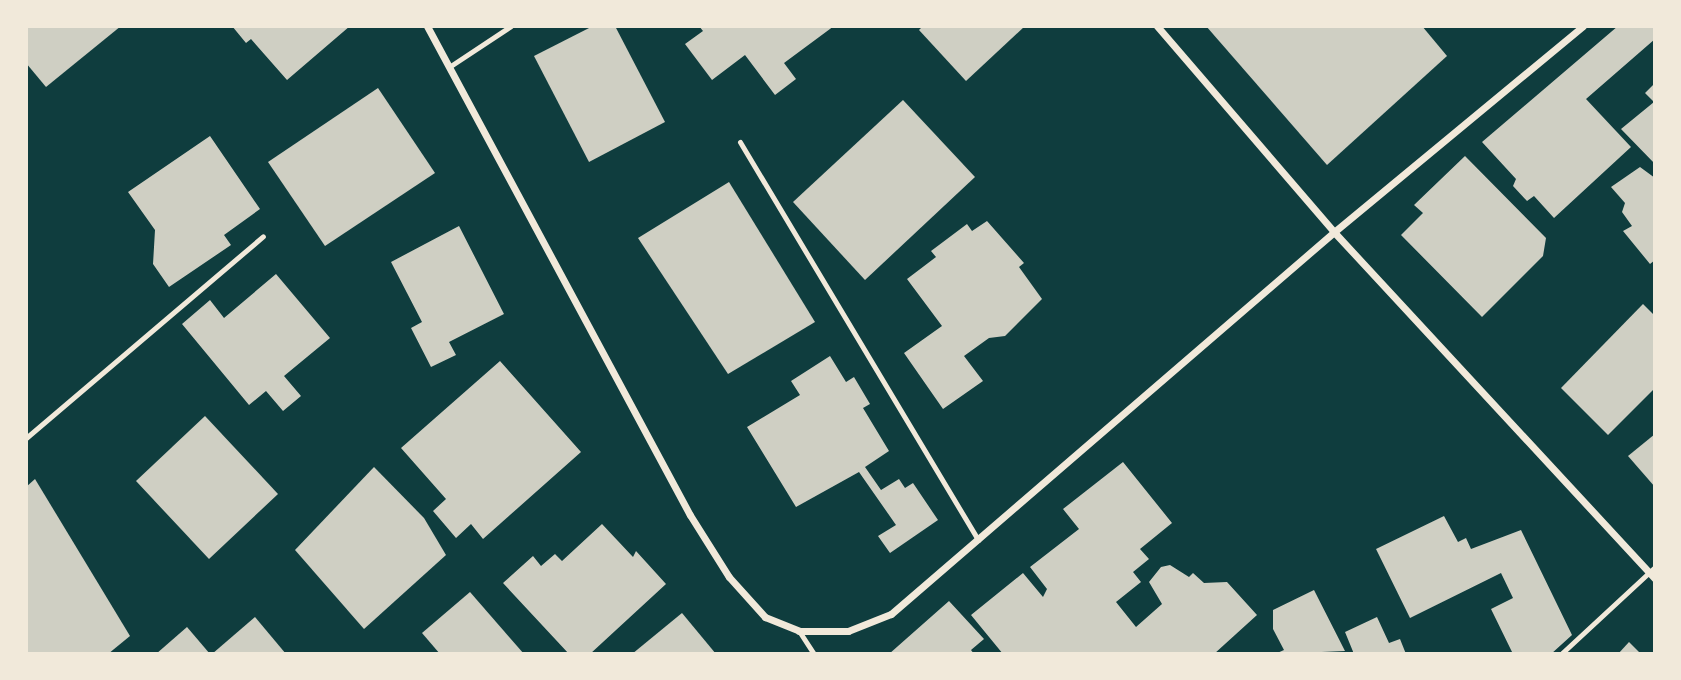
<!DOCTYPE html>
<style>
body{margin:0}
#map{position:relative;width:1681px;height:680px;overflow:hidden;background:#0f3d3e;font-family:Rubik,sans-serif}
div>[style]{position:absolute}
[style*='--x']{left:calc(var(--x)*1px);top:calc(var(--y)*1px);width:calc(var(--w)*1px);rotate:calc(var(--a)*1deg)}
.building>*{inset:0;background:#cfcfc3}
.service>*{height:5px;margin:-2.5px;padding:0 2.5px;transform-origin:2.5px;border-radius:2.5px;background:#f1e9da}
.minor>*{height:7px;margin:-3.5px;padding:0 3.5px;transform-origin:3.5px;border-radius:3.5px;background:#f1e9da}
span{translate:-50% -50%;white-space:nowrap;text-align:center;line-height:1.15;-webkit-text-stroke:6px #f1e9da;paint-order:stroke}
.frame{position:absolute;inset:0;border:28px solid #f1e9da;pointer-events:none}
</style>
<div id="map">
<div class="building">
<div style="clip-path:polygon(26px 26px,121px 26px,46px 87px,26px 63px)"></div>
<div style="clip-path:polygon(232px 26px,350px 26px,287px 80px,251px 39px,246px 43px)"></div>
<div style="clip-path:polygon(593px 26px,615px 26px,665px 122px,589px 162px,534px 56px)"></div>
<div style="clip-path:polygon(699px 26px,834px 26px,784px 63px,796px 79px,775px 95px,745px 55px,712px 80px,685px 44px,703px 31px)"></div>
<div style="clip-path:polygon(923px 26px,1025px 26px,966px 81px,919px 30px)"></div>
<div style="clip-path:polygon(1206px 26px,1422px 26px,1447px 56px,1327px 165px)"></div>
<div style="clip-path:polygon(1618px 26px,1655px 26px,1655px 39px,1586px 99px,1631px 147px,1554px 218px,1534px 196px,1527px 201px,1513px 186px,1516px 179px,1482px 142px)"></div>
<div style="clip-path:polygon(1655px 83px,1655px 164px,1621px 129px,1654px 102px,1645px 93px)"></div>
<div style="clip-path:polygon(378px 88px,435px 173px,325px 246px,268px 162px)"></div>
<div style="clip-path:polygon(903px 100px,975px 177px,865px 280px,793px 202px)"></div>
<div style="clip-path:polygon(210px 136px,260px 209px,224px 235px,231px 245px,169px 287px,153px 264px,155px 230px,128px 192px)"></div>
<div style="clip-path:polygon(1465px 156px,1546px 238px,1543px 256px,1482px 317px,1401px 235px,1423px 213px,1414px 205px)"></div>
<div style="clip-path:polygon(1640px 167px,1655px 178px,1655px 260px,1650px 264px,1623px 231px,1632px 226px,1622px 212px,1625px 203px,1611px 187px)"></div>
<div style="clip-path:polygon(729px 182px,815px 322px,728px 374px,638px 238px)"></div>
<div style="clip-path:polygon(987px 221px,1024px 263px,1019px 267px,1042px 299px,1005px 336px,989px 338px,964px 356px,983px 381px,943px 409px,904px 353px,942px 326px,907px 279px,936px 257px,931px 251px,967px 224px,972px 231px)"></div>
<div style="clip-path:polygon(459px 226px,504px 314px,449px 342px,456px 355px,431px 367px,411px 328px,422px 322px,391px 262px)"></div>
<div style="clip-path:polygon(276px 274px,330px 338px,284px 376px,301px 396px,283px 411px,266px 391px,249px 405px,182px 324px,210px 300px,224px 318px)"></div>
<div style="clip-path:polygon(1643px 304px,1655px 316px,1655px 388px,1608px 435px,1561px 388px)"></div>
<div style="clip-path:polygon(830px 356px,846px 382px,854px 377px,870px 404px,863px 408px,889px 451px,865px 467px,881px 490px,899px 479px,905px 488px,913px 483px,938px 520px,890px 553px,878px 536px,896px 525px,859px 472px,796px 507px,747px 427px,800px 395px,791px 381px)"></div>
<div style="clip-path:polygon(500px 361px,581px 452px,483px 539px,471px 524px,456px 538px,433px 511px,446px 499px,401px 448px)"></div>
<div style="clip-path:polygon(205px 416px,278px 494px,209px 559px,136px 481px)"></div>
<div style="clip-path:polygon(1655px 434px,1655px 487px,1628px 456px)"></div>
<div style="clip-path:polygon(1123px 462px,1172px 523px,1140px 549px,1149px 559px,1133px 572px,1141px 582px,1116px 602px,1136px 627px,1162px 604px,1149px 582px,1161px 567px,1170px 565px,1189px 577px,1193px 573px,1204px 583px,1227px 582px,1257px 615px,1214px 654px,1003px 654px,971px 615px,1023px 573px,1043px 597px,1047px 589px,1030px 567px,1079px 529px,1063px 509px)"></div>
<div style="clip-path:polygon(374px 467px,424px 518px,446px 555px,364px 629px,295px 550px)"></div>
<div style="clip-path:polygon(35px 479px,130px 636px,108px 654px,26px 654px,26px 487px)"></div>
<div style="clip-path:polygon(1444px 516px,1458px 542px,1466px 538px,1471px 549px,1521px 530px,1572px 635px,1551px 654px,1513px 654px,1491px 609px,1513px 598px,1501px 573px,1410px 618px,1376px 549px)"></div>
<div style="clip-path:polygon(602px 524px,633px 557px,636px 551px,666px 584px,590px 654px,569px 654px,503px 583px,533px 556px,541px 566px,555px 554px,562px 561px)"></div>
<div style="clip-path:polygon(1314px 590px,1345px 651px,1275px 654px,1284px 650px,1273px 629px,1273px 610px)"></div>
<div style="clip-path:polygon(470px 592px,524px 654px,440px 654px,422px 633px)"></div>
<div style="clip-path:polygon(949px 601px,984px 639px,971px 650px,974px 654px,889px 654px)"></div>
<div style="clip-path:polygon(682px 613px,716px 654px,632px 654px)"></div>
<div style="clip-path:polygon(255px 617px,286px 654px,212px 654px)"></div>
<div style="clip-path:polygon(1377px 617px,1389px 643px,1400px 639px,1406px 654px,1354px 654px,1345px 632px)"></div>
<div style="clip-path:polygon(187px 627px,210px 654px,156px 654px)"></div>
<div style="clip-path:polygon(1629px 642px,1641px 654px,1618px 654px)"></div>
</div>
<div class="service">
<div style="--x:449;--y:67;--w:74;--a:-33.5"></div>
<div style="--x:740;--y:142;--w:464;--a:59.1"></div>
<div style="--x:26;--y:438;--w:311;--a:-40.4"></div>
<div style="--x:799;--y:631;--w:27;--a:57"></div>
<div style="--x:1561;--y:654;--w:128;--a:-42.8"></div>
</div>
<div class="minor">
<div style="--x:427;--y:26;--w:555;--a:61.73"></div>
<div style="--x:690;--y:515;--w:73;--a:57.8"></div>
<div style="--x:729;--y:577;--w:54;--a:48"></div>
<div style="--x:765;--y:617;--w:37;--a:22"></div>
<div style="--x:799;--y:631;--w:49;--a:0"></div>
<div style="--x:848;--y:631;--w:46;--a:-21.6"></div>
<div style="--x:891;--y:614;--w:585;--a:-40.77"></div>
<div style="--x:1334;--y:232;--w:323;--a:-39.6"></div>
<div style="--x:1157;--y:26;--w:272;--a:49.3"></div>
<div style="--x:1334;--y:232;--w:473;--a:47.2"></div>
</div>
<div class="frame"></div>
</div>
